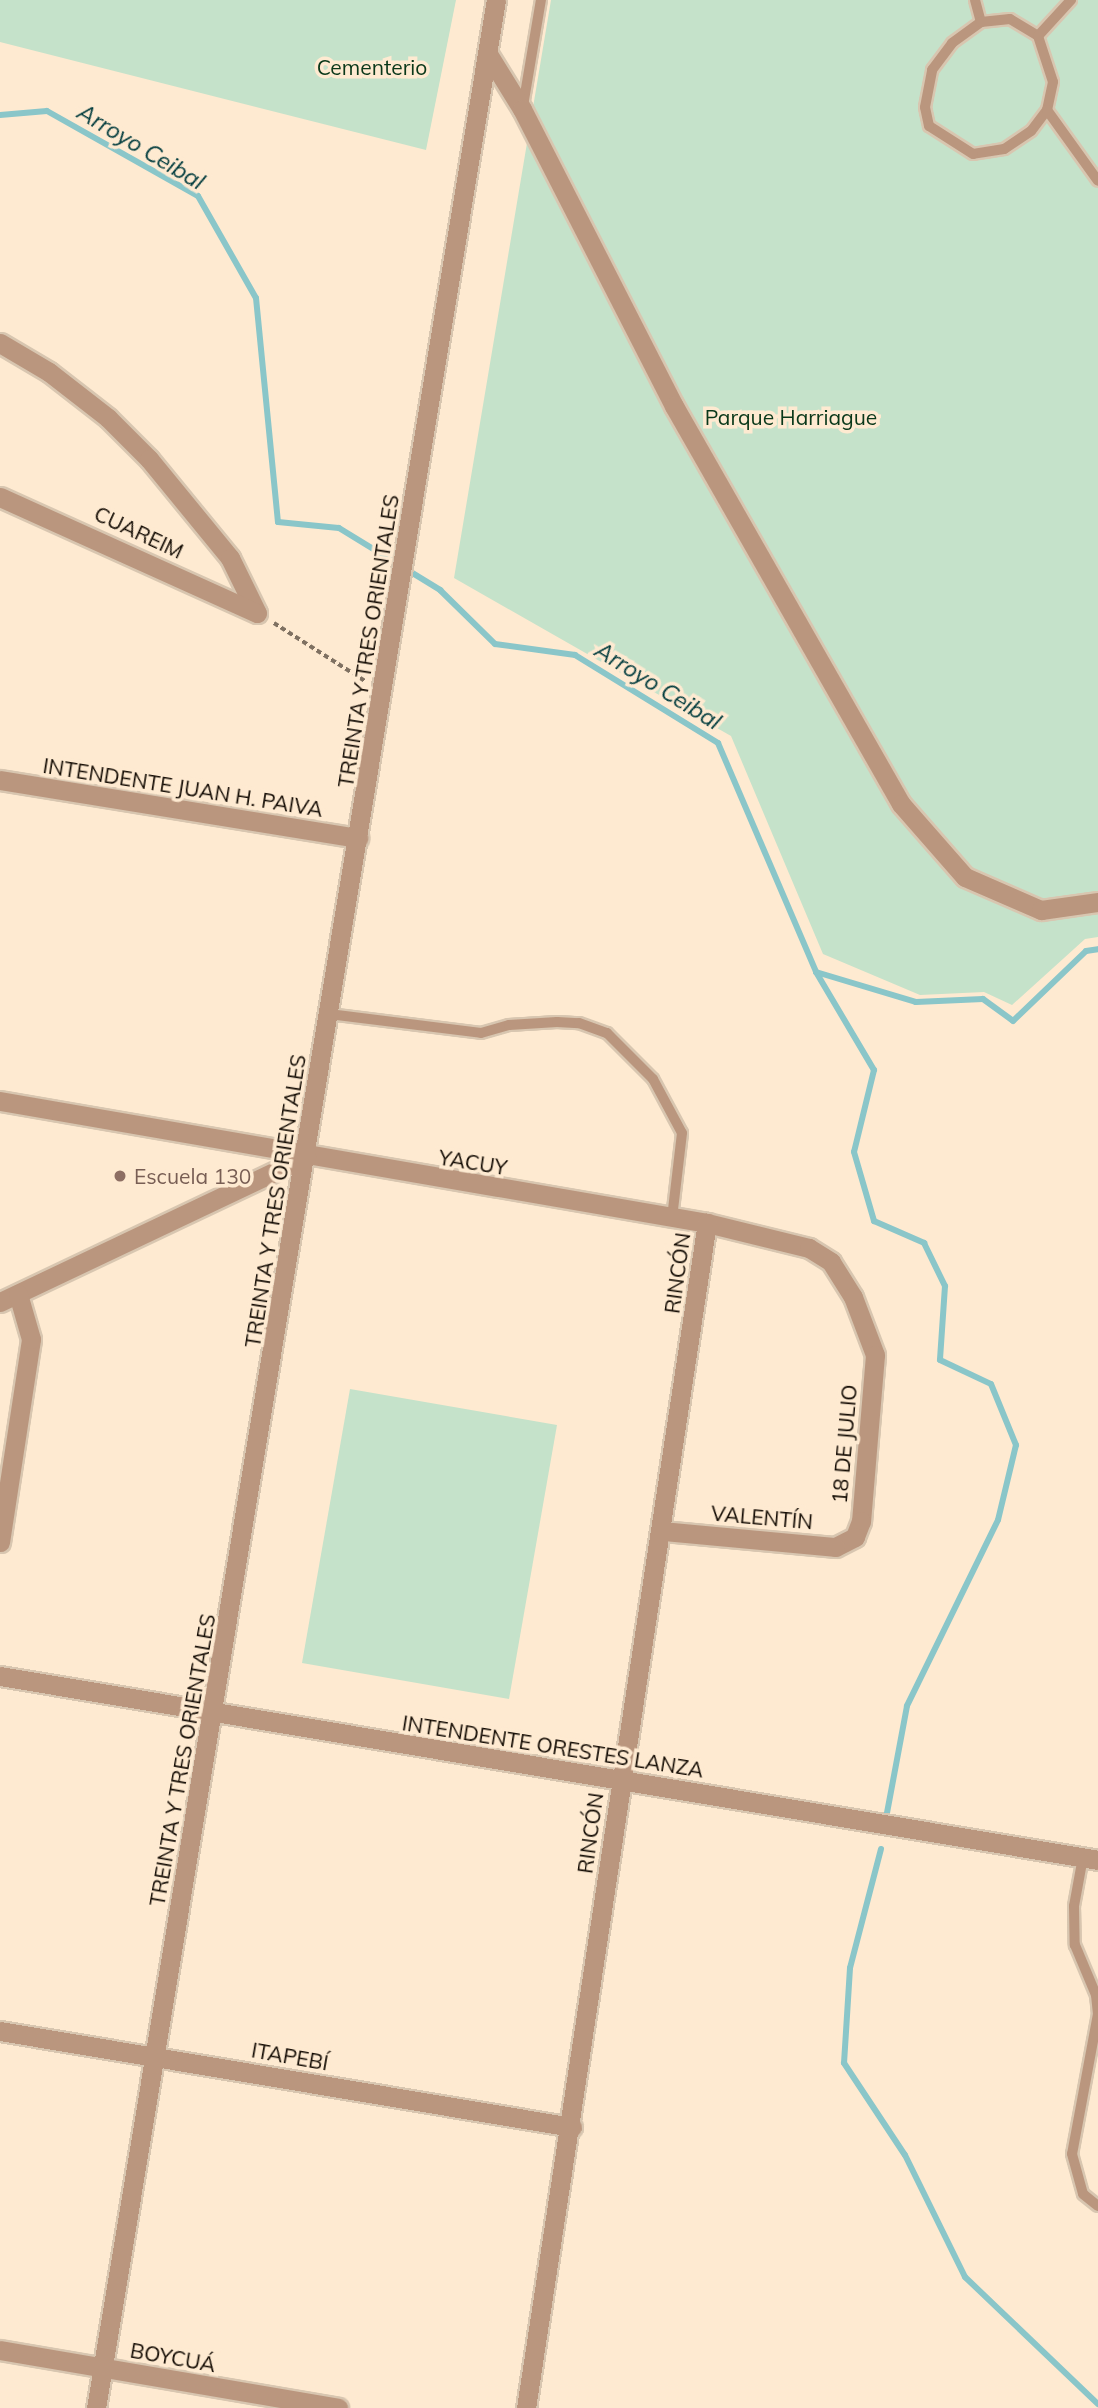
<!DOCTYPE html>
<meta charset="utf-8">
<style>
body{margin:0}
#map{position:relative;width:1098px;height:2408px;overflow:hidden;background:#feead1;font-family:Mulish,sans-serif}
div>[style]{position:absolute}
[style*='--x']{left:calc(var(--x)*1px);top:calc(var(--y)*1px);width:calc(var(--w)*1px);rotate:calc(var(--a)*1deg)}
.green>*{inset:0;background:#c5e2ca}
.stream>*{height:6px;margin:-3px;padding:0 3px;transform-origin:3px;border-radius:3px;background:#8ac6c9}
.path>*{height:3.5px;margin-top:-1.75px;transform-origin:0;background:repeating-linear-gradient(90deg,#7f7162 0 5px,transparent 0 8.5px)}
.roads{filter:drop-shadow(2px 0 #d8c6b0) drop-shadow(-2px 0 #d8c6b0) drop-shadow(0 2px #d8c6b0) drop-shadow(0 -2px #d8c6b0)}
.service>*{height:10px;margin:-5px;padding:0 5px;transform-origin:5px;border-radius:5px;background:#ba967e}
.minor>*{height:19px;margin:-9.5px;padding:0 9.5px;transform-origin:9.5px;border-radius:9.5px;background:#ba967e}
.tertiary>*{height:19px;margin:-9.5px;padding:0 9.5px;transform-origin:9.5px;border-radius:9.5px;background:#ba967e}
.dots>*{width:19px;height:19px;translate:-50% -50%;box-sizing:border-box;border:4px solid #feead1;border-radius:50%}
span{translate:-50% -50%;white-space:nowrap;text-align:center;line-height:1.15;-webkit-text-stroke:7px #feead1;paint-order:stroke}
.park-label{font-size:21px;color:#093719}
.street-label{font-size:21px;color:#120a02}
.education-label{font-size:21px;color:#785e54}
.left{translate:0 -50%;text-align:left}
.water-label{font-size:23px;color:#003b3d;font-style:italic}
</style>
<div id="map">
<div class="green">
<div style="clip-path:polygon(0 0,456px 0,426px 150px,0 42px)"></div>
<div style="clip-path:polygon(551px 0,1098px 0,1098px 937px,1085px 939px,1012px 1005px,984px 992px,920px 995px,823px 954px,731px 736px,454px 578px)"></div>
<div style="clip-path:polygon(350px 1389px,557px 1425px,509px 1699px,302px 1663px)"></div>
</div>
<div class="stream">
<div style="--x:0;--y:115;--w:47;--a:-4.9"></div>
<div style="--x:47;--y:111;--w:173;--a:29.4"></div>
<div style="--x:198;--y:196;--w:117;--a:60.4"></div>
<div style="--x:256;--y:298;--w:225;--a:84.4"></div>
<div style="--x:278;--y:522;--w:61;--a:5.6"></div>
<div style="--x:339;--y:528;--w:119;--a:31.5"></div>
<div style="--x:440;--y:590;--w:77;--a:44.5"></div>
<div style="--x:495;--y:644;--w:81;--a:7.8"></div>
<div style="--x:575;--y:655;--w:168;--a:31.6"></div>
<div style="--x:718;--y:743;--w:249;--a:66.8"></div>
<div style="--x:816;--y:972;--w:104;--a:16.7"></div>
<div style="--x:916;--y:1002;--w:67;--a:-2.6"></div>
<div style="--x:983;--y:999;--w:37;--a:36"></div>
<div style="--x:1013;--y:1021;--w:101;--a:-43.8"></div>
<div style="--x:1086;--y:951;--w:12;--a:-9"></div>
<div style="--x:816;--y:972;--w:114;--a:59.4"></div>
<div style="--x:874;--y:1070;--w:84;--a:103.7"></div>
<div style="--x:854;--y:1152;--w:72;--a:73.8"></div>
<div style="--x:874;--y:1221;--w:55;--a:23.7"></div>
<div style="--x:924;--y:1243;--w:48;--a:64"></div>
<div style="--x:945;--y:1286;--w:74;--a:93.9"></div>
<div style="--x:940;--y:1360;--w:56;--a:25.2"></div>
<div style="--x:991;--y:1384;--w:66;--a:67.7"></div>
<div style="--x:1016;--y:1445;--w:77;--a:103.5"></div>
<div style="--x:998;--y:1520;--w:207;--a:116.1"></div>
<div style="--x:907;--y:1706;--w:109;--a:100.6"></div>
<div style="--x:881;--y:1849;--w:123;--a:104.6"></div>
<div style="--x:850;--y:1968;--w:95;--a:93.6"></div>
<div style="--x:844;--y:2063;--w:110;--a:56.5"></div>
<div style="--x:905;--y:2155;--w:136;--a:63.8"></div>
<div style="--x:965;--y:2277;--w:184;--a:43.7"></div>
</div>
<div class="path">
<div style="--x:274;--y:623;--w:108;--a:32.5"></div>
</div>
<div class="roads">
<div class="service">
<div style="--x:975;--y:0;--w:23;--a:75"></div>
<div style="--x:1010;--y:19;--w:33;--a:31"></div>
<div style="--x:1038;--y:36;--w:48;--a:71.9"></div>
<div style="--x:1053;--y:82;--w:29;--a:102"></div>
<div style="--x:1047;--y:110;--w:26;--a:127"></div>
<div style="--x:1031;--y:131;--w:32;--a:146"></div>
<div style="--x:1004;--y:149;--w:31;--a:171"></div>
<div style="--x:973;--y:154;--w:52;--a:-147.5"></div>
<div style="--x:929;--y:126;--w:19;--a:-102"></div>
<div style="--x:925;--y:107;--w:38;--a:-79"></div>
<div style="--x:932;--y:70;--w:34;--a:-53"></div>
<div style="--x:952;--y:43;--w:36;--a:-36"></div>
<div style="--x:981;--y:22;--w:29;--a:-6"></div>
<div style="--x:1038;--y:36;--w:49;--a:-47.5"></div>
<div style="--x:523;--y:106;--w:108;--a:-80.4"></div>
<div style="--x:1047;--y:110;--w:87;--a:54.3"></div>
<div style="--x:329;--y:1014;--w:153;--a:7.1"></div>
<div style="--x:481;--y:1033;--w:29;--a:-16"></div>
<div style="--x:509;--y:1025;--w:48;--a:-3.6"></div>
<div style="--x:557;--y:1022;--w:22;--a:3"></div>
<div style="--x:579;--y:1023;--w:30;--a:20"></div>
<div style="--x:607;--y:1033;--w:65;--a:45"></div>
<div style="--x:653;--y:1079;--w:61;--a:61.8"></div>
<div style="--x:682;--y:1133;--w:86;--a:96.7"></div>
<div style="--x:1083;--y:1857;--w:50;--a:100.4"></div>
<div style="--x:1074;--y:1906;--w:39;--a:89"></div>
<div style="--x:1075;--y:1945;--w:54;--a:67.2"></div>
<div style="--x:1096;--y:1995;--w:19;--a:84"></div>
<div style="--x:1098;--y:2014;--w:142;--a:100.5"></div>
<div style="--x:1072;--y:2154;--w:41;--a:74.6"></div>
<div style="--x:1083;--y:2194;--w:19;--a:39"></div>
</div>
<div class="minor">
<div style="--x:488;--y:54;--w:65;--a:58.3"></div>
<div style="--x:522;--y:109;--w:334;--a:62.9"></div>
<div style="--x:674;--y:406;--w:458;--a:60.3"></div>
<div style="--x:901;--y:804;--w:97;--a:48.8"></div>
<div style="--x:965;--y:877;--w:83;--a:23.5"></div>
<div style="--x:1041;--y:910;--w:58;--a:-8"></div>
<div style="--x:0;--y:343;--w:57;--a:30.6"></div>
<div style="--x:49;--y:372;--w:75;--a:37.9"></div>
<div style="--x:108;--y:418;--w:58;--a:45"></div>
<div style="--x:149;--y:459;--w:128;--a:50.7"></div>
<div style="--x:230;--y:558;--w:61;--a:63.9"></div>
<div style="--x:0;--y:497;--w:282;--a:24.3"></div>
<div style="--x:0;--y:780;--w:363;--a:9.2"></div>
<div style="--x:0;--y:1101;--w:717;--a:9.79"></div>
<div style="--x:707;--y:1223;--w:105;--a:13.8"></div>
<div style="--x:809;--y:1248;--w:26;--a:32"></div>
<div style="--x:831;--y:1262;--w:41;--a:57.8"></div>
<div style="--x:853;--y:1297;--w:62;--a:69.2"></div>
<div style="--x:875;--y:1355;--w:167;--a:94.8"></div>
<div style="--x:861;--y:1521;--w:17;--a:111"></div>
<div style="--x:855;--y:1537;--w:22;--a:153"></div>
<div style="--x:835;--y:1547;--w:173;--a:-174.7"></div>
<div style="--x:0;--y:1302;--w:339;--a:-25.4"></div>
<div style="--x:0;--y:1542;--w:205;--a:-81.3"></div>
<div style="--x:31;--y:1339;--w:47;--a:-106.1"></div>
<div style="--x:0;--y:2031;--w:580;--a:9.53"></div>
<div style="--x:0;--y:2350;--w:343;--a:9.7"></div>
<div style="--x:526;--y:2408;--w:1199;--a:-81.32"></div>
</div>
<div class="tertiary">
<div style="--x:0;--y:1676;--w:1113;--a:9.51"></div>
<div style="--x:96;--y:2408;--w:2441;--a:-80.57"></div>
</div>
</div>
<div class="dots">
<div style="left:120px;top:1176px;background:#8d6e63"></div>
</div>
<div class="park-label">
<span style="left:372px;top:67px">Cementerio</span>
<span style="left:791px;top:417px">Parque Harriague</span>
</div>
<div class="street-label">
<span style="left:139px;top:532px;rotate:25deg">CUAREIM</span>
<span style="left:368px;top:641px;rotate:-81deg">TREINTA Y TRES ORIENTALES</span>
<span style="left:183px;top:787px;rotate:9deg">INTENDENTE JUAN H. PAIVA</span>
<span style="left:473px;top:1162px;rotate:9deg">YACUY</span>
<span style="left:275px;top:1201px;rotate:-81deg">TREINTA Y TRES ORIENTALES</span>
<span style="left:677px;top:1273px;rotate:-82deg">RINCÓN</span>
<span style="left:844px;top:1444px;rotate:-85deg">18 DE JULIO</span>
<span style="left:762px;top:1517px;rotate:5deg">VALENTÍN</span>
<span style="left:553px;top:1746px;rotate:9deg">INTENDENTE ORESTES LANZA</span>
<span style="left:182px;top:1760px;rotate:-80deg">TREINTA Y TRES ORIENTALES</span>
<span style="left:590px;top:1833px;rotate:-82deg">RINCÓN</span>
<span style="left:290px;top:2056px;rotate:10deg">ITAPEBÍ</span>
<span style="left:173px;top:2357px;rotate:10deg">BOYCUÁ</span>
</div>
<div class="education-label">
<span class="left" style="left:134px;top:1176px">Escuela 130</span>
</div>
<div class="water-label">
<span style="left:141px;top:147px;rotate:31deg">Arroyo Ceibal</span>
<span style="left:658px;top:686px;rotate:32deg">Arroyo Ceibal</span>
</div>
</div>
